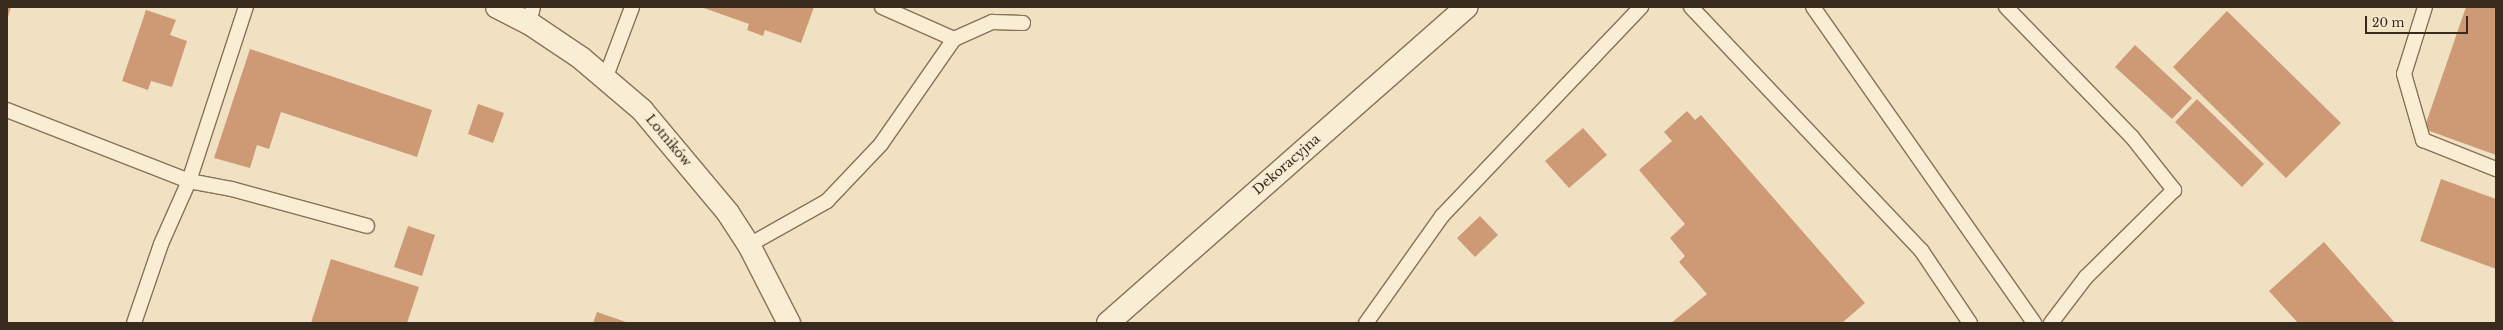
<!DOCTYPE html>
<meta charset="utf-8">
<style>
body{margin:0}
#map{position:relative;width:2503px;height:330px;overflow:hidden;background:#efe1c1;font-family:"Libre Baskerville",serif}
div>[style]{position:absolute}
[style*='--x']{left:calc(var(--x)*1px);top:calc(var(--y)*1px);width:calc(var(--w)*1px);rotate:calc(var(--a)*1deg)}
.building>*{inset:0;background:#ce9a76}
.roads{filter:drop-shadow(1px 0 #887158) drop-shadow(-1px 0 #887158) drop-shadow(0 1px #887158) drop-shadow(0 -1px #887158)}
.service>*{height:14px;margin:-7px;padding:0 7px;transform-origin:7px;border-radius:7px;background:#f9eed4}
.minor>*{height:22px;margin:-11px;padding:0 11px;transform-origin:11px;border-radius:11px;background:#f9eed4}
span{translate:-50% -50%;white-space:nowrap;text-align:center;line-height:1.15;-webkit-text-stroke:3px #f6ebd0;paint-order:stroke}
.street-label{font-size:13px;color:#382a1d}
.frame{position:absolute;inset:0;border:8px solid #382a1d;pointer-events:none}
.scale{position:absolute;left:2365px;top:16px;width:103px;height:18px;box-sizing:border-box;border:2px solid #382a1d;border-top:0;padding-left:5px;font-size:12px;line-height:14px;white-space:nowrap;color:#382a1d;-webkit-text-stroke:3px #f6ebd0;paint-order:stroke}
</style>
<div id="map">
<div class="building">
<div style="clip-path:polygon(7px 7px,11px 7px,7px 20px)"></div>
<div style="clip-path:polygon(701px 7px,814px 7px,801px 43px,765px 30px,763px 36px,747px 30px,749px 24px)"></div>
<div style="clip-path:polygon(2466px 7px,2496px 7px,2496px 155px,2424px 129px)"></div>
<div style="clip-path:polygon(146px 10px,176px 20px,170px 35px,187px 41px,172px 87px,151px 81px,148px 90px,122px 81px)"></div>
<div style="clip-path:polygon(2227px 11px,2341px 123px,2286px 178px,2173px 67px)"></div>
<div style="clip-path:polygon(2135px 45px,2192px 98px,2172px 119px,2115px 67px)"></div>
<div style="clip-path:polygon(250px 49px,432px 110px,417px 157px,281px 112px,269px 149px,257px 145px,250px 168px,214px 158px)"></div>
<div style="clip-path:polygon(2197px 99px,2264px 164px,2242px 187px,2175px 122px)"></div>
<div style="clip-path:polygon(478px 104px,504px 113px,493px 143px,468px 134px)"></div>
<div style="clip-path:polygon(1687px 111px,1695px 120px,1701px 115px,1865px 303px,1842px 323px,1671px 323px,1707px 294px,1679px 262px,1685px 256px,1670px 238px,1685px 224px,1639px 170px,1672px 141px,1664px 132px)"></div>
<div style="clip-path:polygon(1583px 128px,1607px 155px,1569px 188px,1545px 161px)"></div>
<div style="clip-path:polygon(2441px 179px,2496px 199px,2496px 269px,2420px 241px)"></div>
<div style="clip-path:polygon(1480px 216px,1498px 235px,1475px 257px,1457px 238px)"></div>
<div style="clip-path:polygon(408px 226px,435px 235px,422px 276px,394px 267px)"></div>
<div style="clip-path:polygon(2324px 242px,2395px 323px,2298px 323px,2269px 291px)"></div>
<div style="clip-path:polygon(331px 259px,419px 287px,407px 323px,311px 323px)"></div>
<div style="clip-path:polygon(597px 312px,629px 323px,593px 323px)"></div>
</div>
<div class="roads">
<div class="service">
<div style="--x:882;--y:7;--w:79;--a:24"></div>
<div style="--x:1691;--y:7;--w:335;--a:46.6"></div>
<div style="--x:1921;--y:250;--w:88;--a:56.1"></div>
<div style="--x:1813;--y:7;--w:386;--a:55"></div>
<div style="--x:2006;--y:7;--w:181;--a:45.9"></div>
<div style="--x:2132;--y:137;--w:68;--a:51.6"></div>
<div style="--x:2174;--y:190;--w:124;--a:135.3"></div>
<div style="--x:2086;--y:277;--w:58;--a:127.3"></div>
<div style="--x:2425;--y:7;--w:70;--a:107.4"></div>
<div style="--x:2404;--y:74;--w:69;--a:73.9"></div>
<div style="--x:2423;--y:140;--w:79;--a:21.7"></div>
<div style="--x:529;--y:23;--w:16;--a:-76"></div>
<div style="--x:605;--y:79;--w:77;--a:-69.4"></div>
<div style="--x:7;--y:110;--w:195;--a:21.3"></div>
<div style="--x:189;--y:181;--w:183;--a:-71.9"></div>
<div style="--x:749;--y:245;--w:90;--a:-29.4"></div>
<div style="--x:827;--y:201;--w:79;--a:-46.5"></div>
<div style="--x:881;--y:144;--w:128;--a:-55.2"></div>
<div style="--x:954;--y:39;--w:42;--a:-24.1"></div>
<div style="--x:992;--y:22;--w:31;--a:2"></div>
<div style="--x:134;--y:323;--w:83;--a:-71.1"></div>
<div style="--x:161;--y:244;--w:69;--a:-66"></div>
<div style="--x:189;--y:181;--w:44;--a:10.5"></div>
<div style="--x:232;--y:189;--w:140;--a:15.3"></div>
<div style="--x:1366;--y:323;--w:131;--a:-54.6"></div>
<div style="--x:1442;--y:216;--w:289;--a:-46.4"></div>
</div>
<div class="minor">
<div style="--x:497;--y:7;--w:36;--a:27"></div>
<div style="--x:529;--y:23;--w:63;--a:33.9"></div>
<div style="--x:581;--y:58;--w:80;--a:40.4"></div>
<div style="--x:642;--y:110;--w:134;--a:50.1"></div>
<div style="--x:728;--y:213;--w:38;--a:57"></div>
<div style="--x:749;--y:245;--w:88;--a:62.9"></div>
<div style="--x:1108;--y:323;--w:478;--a:-41.4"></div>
</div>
</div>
<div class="street-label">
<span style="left:668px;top:141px;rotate:50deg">Lotników</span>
<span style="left:1287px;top:165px;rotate:-41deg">Dekoracyjna</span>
</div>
<div class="frame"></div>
<div class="scale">20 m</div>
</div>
